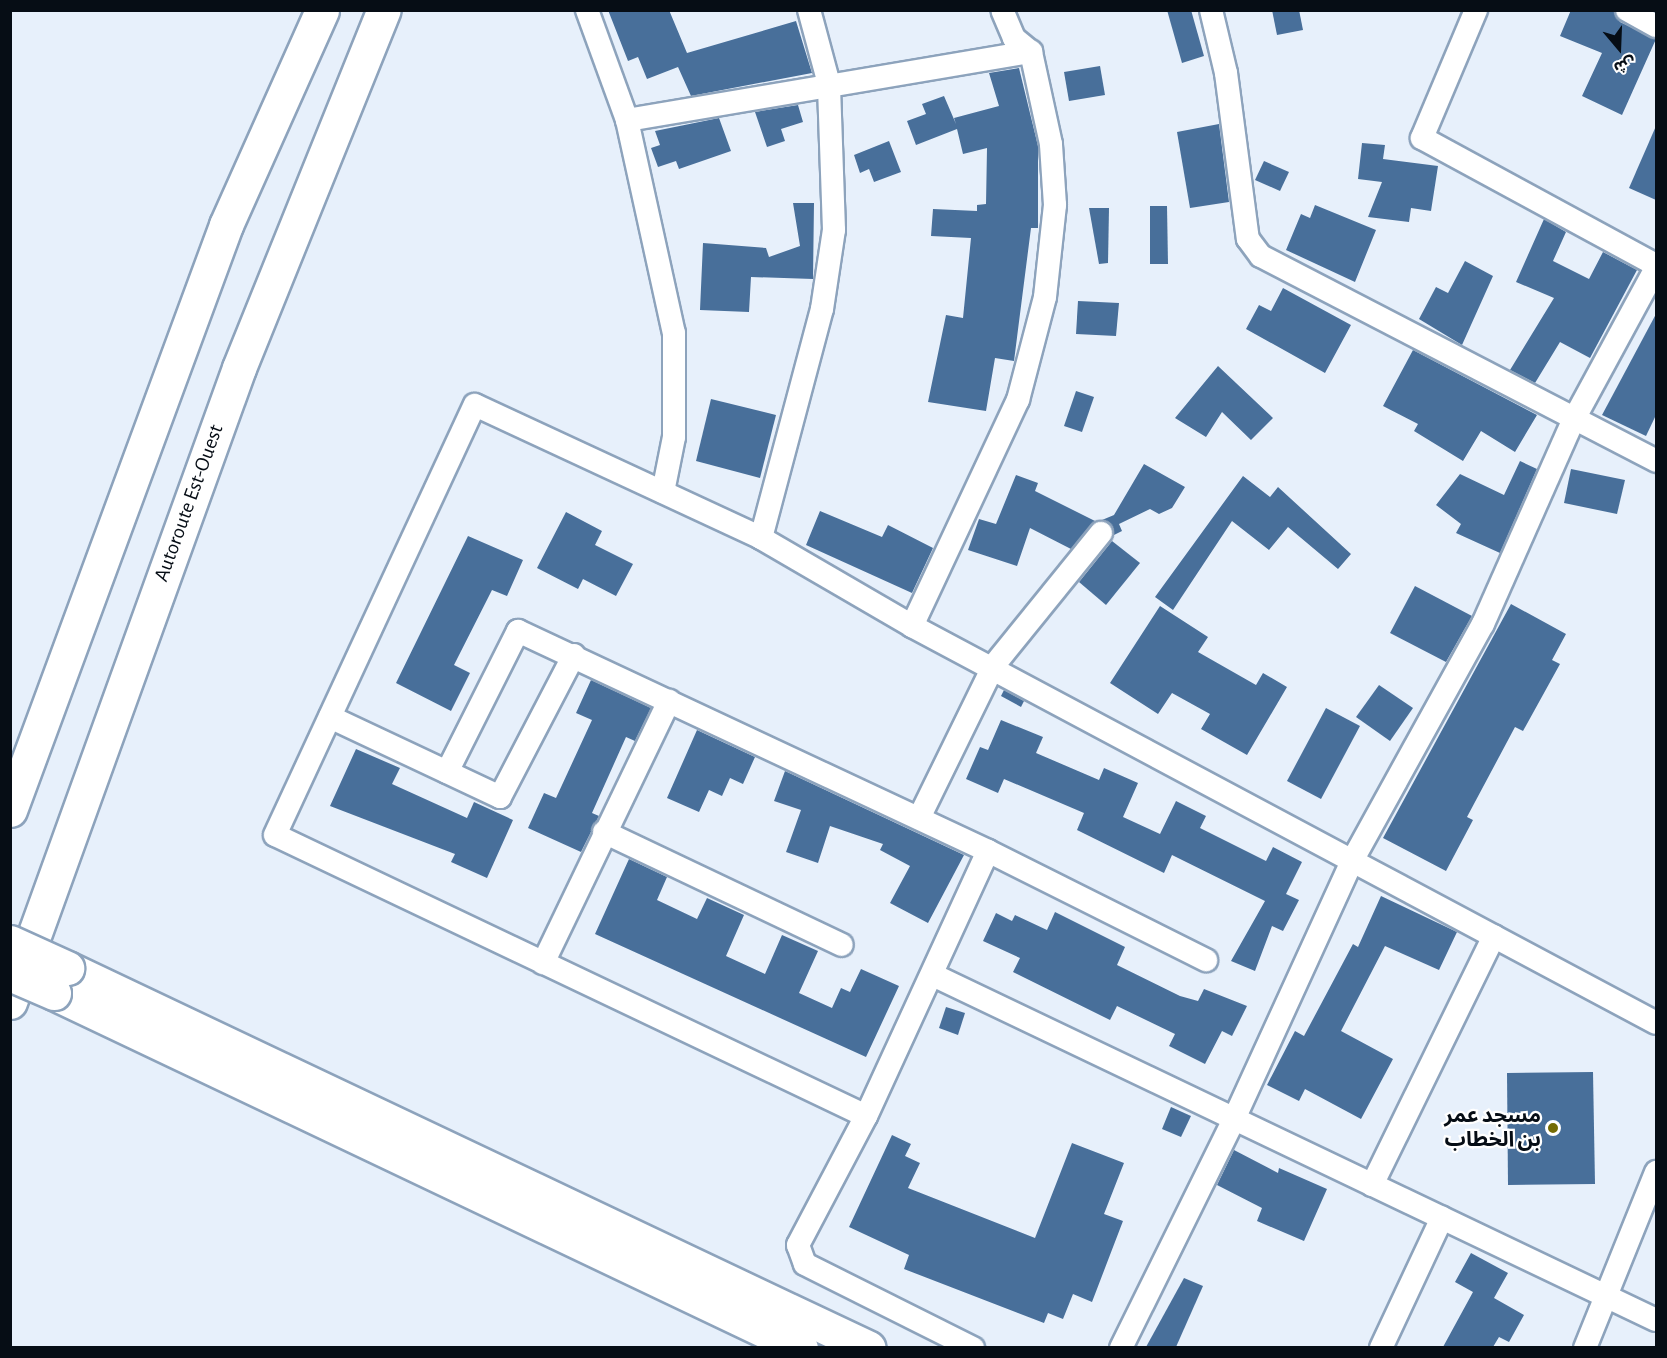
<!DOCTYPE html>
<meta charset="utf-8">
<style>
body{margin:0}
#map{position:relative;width:1667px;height:1358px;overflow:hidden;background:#e7f0fb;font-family:"Alegreya Sans","Noto Sans Arabic",sans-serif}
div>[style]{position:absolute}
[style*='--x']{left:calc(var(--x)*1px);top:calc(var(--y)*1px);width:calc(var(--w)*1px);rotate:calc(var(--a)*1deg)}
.building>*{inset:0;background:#486f9a}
.roads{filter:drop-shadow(2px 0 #8da3bc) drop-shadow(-2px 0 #8da3bc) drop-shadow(0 2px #8da3bc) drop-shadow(0 -2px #8da3bc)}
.minor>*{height:22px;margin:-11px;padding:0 11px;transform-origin:11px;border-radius:11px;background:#fff}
.trunk>*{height:33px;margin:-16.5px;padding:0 16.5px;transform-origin:16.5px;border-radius:16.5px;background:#fff}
.motorway>*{height:33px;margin:-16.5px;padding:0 16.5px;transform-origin:16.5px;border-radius:16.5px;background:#fff}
.bridges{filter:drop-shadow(2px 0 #8da3bc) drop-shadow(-2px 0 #8da3bc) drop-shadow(0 2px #8da3bc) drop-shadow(0 -2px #8da3bc)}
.trunk-bridge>*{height:33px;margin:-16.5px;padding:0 16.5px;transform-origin:16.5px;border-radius:16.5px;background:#fff}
.dots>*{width:16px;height:16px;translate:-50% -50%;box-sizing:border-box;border:3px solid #fff;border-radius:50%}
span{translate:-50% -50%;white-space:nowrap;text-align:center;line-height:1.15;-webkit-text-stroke:4.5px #fff;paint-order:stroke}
.street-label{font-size:21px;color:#060d15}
.poi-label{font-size:21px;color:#060d15;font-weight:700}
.right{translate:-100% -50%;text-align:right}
.frame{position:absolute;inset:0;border:12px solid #060d15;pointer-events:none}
.north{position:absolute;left:1589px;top:18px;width:60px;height:60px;-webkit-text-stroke:4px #fff;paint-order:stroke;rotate:161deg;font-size:16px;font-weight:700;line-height:24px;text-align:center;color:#060d15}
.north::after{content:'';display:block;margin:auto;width:21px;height:27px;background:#060d15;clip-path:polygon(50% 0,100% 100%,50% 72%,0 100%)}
</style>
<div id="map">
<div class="building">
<div style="clip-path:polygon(608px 10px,669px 10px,687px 53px,796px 21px,812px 73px,691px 96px,678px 67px,647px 79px,638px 57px,628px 61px)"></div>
<div style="clip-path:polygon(1167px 10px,1191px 10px,1204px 56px,1182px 63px)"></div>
<div style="clip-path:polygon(1272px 10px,1299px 10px,1303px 30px,1277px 35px)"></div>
<div style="clip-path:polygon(1571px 10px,1614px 10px,1620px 22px,1656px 39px,1622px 115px,1582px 96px,1602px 53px,1560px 36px)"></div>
<div style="clip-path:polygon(1100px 66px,1105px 95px,1069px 101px,1064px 72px)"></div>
<div style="clip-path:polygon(1019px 68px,1038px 146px,1038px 228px,1031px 228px,1014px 361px,995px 358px,986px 411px,928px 402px,946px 315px,963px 318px,971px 238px,931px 236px,933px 209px,977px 211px,977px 205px,986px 204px,987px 148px,963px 154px,957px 129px,916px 145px,907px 121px,926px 114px,922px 104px,944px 96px,956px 124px,954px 118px,999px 106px,989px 73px)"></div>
<div style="clip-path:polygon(798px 105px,803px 122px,781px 129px,785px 141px,767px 147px,755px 112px)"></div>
<div style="clip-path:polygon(719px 118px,731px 151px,679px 169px,676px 161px,658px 167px,651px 148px,660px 145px,655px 131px)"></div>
<div style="clip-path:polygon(1219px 124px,1229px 202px,1190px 208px,1177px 132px)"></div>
<div style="clip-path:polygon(1656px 126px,1656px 200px,1629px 188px)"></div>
<div style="clip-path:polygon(889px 141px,901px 172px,874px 182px,869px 169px,860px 173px,854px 155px)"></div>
<div style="clip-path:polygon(1362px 143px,1385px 145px,1383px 159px,1438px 166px,1431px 211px,1411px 208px,1409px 222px,1368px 217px,1382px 182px,1358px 179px)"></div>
<div style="clip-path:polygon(1264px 161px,1289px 172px,1280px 191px,1255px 180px)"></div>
<div style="clip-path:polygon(793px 203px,814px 203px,813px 279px,751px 277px,749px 312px,700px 310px,703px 243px,766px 248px,769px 257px,800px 246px)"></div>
<div style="clip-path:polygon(1315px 205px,1376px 230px,1355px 282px,1286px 250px,1301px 214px,1310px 218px)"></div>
<div style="clip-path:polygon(1150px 206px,1167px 206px,1168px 264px,1150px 264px)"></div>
<div style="clip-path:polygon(1089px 208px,1109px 208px,1108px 263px,1099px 264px)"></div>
<div style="clip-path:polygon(1544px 219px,1566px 232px,1553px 261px,1589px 279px,1603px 252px,1637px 270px,1590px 358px,1560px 342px,1535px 383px,1510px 370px,1554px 298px,1516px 282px)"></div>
<div style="clip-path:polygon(1465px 261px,1493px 276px,1462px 345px,1419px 319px,1436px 287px,1448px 293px)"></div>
<div style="clip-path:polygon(1283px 288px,1351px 325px,1325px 373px,1246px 329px,1259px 305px,1271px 311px)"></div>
<div style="clip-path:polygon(1078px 301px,1119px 303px,1116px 336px,1076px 334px)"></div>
<div style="clip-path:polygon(1656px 314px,1656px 415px,1646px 436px,1602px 415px)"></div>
<div style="clip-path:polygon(1413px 350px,1537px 415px,1515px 452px,1481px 431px,1463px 461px,1414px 431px,1418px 424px,1383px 406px)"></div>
<div style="clip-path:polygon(1218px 366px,1273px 418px,1251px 440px,1222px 412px,1206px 437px,1175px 418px)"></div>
<div style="clip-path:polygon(1076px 391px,1094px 397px,1082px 432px,1064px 426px)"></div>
<div style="clip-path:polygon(711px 399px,776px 415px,760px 478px,696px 461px)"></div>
<div style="clip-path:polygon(1520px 461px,1537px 469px,1500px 553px,1456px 533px,1461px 524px,1436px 505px,1460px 474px,1504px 495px)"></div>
<div style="clip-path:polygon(1144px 464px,1185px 487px,1172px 508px,1159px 514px,1150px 509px,1119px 524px,1122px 531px,1114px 535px,1102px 520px,1114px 515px)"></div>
<div style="clip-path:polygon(1571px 469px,1625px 480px,1617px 514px,1564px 503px)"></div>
<div style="clip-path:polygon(1016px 475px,1038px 483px,1035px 491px,1095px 521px,1071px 549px,1030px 528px,1017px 566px,968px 550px,979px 519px,996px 524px)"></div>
<div style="clip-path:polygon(1243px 476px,1270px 497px,1278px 487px,1351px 554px,1338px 569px,1288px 527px,1269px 550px,1232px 521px,1173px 610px,1155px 597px)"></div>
<div style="clip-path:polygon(820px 511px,882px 537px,888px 525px,933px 548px,912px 593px,806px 545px)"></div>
<div style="clip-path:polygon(566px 512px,602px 531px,595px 545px,633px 564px,616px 596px,583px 579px,578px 589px,537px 568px)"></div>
<div style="clip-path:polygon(468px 536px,523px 560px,507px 596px,492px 590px,454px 665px,470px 673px,451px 711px,396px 683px)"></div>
<div style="clip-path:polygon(1112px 541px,1140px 563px,1106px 605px,1079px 582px)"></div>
<div style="clip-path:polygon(1415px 586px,1472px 616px,1446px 662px,1390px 633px)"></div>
<div style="clip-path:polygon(1511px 604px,1566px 634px,1552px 660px,1560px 664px,1523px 731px,1515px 727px,1467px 817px,1473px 820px,1446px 871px,1383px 838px)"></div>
<div style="clip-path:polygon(1160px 606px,1208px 637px,1198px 652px,1256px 685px,1263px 673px,1287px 687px,1247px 755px,1201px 729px,1210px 714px,1172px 693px,1158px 714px,1110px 683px)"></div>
<div style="clip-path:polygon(591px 680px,651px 708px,635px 741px,626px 737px,592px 813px,599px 816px,581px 852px,528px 828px,544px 793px,556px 798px,592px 720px,576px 713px)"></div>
<div style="clip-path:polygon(1379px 685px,1413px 708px,1390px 741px,1356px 717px)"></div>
<div style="clip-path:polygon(1004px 690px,1024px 701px,1021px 707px,1001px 696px)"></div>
<div style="clip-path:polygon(1326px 708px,1360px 726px,1321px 799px,1287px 781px)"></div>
<div style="clip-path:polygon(1001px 720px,1043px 737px,1036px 753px,1099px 780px,1104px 768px,1138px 783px,1123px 817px,1160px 834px,1176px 801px,1206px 816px,1200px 828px,1266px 861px,1273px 847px,1302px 862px,1286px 894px,1299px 900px,1283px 931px,1272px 926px,1255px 971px,1231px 961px,1265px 901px,1172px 855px,1164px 873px,1077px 830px,1084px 813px,1004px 779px,998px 793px,966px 779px,980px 747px,988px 750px)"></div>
<div style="clip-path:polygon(697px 730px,755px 757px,743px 784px,730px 778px,722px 796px,709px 790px,699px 812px,667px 798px)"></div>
<div style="clip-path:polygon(356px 749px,400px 768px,392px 784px,467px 818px,474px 802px,513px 820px,487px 878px,451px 862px,455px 854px,330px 806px)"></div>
<div style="clip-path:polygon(785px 771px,964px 855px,928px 923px,890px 903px,910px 866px,880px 850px,883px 844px,830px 826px,818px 863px,786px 852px,801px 810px,774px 801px)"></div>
<div style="clip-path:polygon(629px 859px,667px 877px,657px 900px,697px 919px,707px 898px,744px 915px,726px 956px,765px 974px,782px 935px,818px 951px,799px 993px,832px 1008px,841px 988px,850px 992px,861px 969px,899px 986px,866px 1057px,595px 934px)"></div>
<div style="clip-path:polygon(1381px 896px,1457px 932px,1439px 970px,1385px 946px,1341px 1031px,1393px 1059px,1361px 1119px,1305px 1089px,1299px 1101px,1267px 1085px,1295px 1031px,1304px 1036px,1353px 944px,1358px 947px)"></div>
<div style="clip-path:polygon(1055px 912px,1125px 947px,1117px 965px,1180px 996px,1198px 1001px,1204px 989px,1247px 1006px,1232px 1036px,1222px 1031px,1205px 1064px,1169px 1046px,1175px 1034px,1117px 1006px,1110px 1020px,1013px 972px,1020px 958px,983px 941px,996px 913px,1012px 921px,1015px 915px,1047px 930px)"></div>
<div style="clip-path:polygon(946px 1007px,965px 1013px,958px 1035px,939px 1028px)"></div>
<div style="clip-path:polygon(1593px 1072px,1595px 1184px,1508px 1185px,1507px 1073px)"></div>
<div style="clip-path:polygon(1171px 1107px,1191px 1116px,1181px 1137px,1162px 1129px)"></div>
<div style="clip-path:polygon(892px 1135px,911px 1144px,905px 1156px,920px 1163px,908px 1188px,1035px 1238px,1072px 1143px,1124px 1163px,1104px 1214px,1123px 1221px,1092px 1302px,1073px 1294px,1063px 1319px,1048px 1313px,1044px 1323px,904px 1269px,909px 1255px,849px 1227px)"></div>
<div style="clip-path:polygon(1234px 1150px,1278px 1173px,1279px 1168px,1327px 1189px,1304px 1241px,1257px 1221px,1262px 1208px,1217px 1185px)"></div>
<div style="clip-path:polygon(1471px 1253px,1508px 1273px,1494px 1298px,1524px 1315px,1509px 1342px,1499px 1337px,1493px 1347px,1443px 1347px,1473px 1292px,1455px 1282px)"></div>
<div style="clip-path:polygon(1184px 1278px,1203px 1286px,1176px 1347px,1146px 1347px)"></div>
</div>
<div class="roads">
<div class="minor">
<div style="--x:587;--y:10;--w:117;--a:70"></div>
<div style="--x:627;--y:120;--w:218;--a:77.6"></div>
<div style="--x:674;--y:333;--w:104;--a:90"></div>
<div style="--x:674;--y:437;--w:56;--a:101.3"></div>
<div style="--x:1211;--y:10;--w:65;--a:76.6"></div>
<div style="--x:1226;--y:73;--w:167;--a:82.5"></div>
<div style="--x:1248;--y:239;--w:21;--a:53"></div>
<div style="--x:1261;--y:256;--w:445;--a:27.4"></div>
<div style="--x:1476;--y:10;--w:139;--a:112.9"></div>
<div style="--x:1422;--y:138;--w:266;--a:28.5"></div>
<div style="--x:1627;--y:10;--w:33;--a:29"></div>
<div style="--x:627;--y:120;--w:410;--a:-9.6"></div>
<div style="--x:761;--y:538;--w:237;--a:-75.1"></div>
<div style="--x:822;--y:309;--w:80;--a:-81.4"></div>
<div style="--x:834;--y:230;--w:146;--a:-92"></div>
<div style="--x:829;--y:84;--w:77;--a:-105.1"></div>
<div style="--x:912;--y:626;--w:250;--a:-64.9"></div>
<div style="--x:1018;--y:400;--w:106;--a:-75.3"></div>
<div style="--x:1045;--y:297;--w:93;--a:-83.8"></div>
<div style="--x:1055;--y:205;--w:61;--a:-93.8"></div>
<div style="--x:1051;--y:144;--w:94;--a:-102.3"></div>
<div style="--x:1031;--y:52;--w:22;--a:-141"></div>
<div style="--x:1014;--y:38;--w:30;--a:-113"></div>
<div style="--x:330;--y:717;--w:188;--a:25.2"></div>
<div style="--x:500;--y:797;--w:160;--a:-62.5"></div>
<div style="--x:447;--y:772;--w:158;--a:-63.3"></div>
<div style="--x:518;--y:631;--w:519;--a:25.08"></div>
<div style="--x:988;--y:851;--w:244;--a:26.6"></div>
<div style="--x:919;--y:818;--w:170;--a:-63.9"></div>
<div style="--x:994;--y:665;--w:170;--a:-51"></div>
<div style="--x:604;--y:832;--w:263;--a:25.4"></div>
<div style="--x:988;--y:851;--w:292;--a:114.7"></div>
<div style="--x:866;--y:1116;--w:654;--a:-154.57"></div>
<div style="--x:275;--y:835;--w:474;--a:-65.1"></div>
<div style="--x:475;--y:405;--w:315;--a:24.9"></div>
<div style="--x:761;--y:538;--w:175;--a:30.2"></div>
<div style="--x:912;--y:626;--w:843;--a:28.08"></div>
<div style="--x:543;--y:963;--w:291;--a:-64.3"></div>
<div style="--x:933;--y:975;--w:801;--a:25.51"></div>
<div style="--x:866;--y:1116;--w:146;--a:117.8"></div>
<div style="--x:798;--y:1245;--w:20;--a:70"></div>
<div style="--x:805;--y:1264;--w:188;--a:26.6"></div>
<div style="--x:1372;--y:1185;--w:277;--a:-63.9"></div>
<div style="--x:1121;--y:1348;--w:255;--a:-63.7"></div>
<div style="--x:1234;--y:1119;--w:284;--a:-65.4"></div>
<div style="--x:1352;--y:861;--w:271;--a:-61.1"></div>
<div style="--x:1483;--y:624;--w:224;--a:-66.1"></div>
<div style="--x:1574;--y:419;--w:172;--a:-61.5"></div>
<div style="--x:1381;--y:1348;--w:144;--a:-64.9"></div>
<div style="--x:1585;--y:1348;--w:190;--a:-68"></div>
</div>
<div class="trunk">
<div style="--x:67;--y:968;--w:887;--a:25.35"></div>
<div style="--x:54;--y:993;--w:827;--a:25.42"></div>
</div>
<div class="motorway">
<div style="--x:10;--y:810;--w:624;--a:-69.73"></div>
<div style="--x:226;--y:225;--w:235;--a:-65.9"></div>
<div style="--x:10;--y:1002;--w:674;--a:-70.14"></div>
<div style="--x:239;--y:368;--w:386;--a:-68"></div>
</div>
</div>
<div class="bridges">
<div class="trunk-bridge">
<div style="--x:10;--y:942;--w:63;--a:24.5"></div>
<div style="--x:10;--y:974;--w:48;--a:23.4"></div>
</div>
</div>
<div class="dots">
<div style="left:1553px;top:1128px;background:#746b04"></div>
</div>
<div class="street-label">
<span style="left:189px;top:503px;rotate:-70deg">Autoroute Est-Ouest</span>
</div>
<div class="poi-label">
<span class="right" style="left:1541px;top:1128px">مسجد عمر<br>بن الخطاب</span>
</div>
<div class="frame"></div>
<div class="north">ش</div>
</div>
